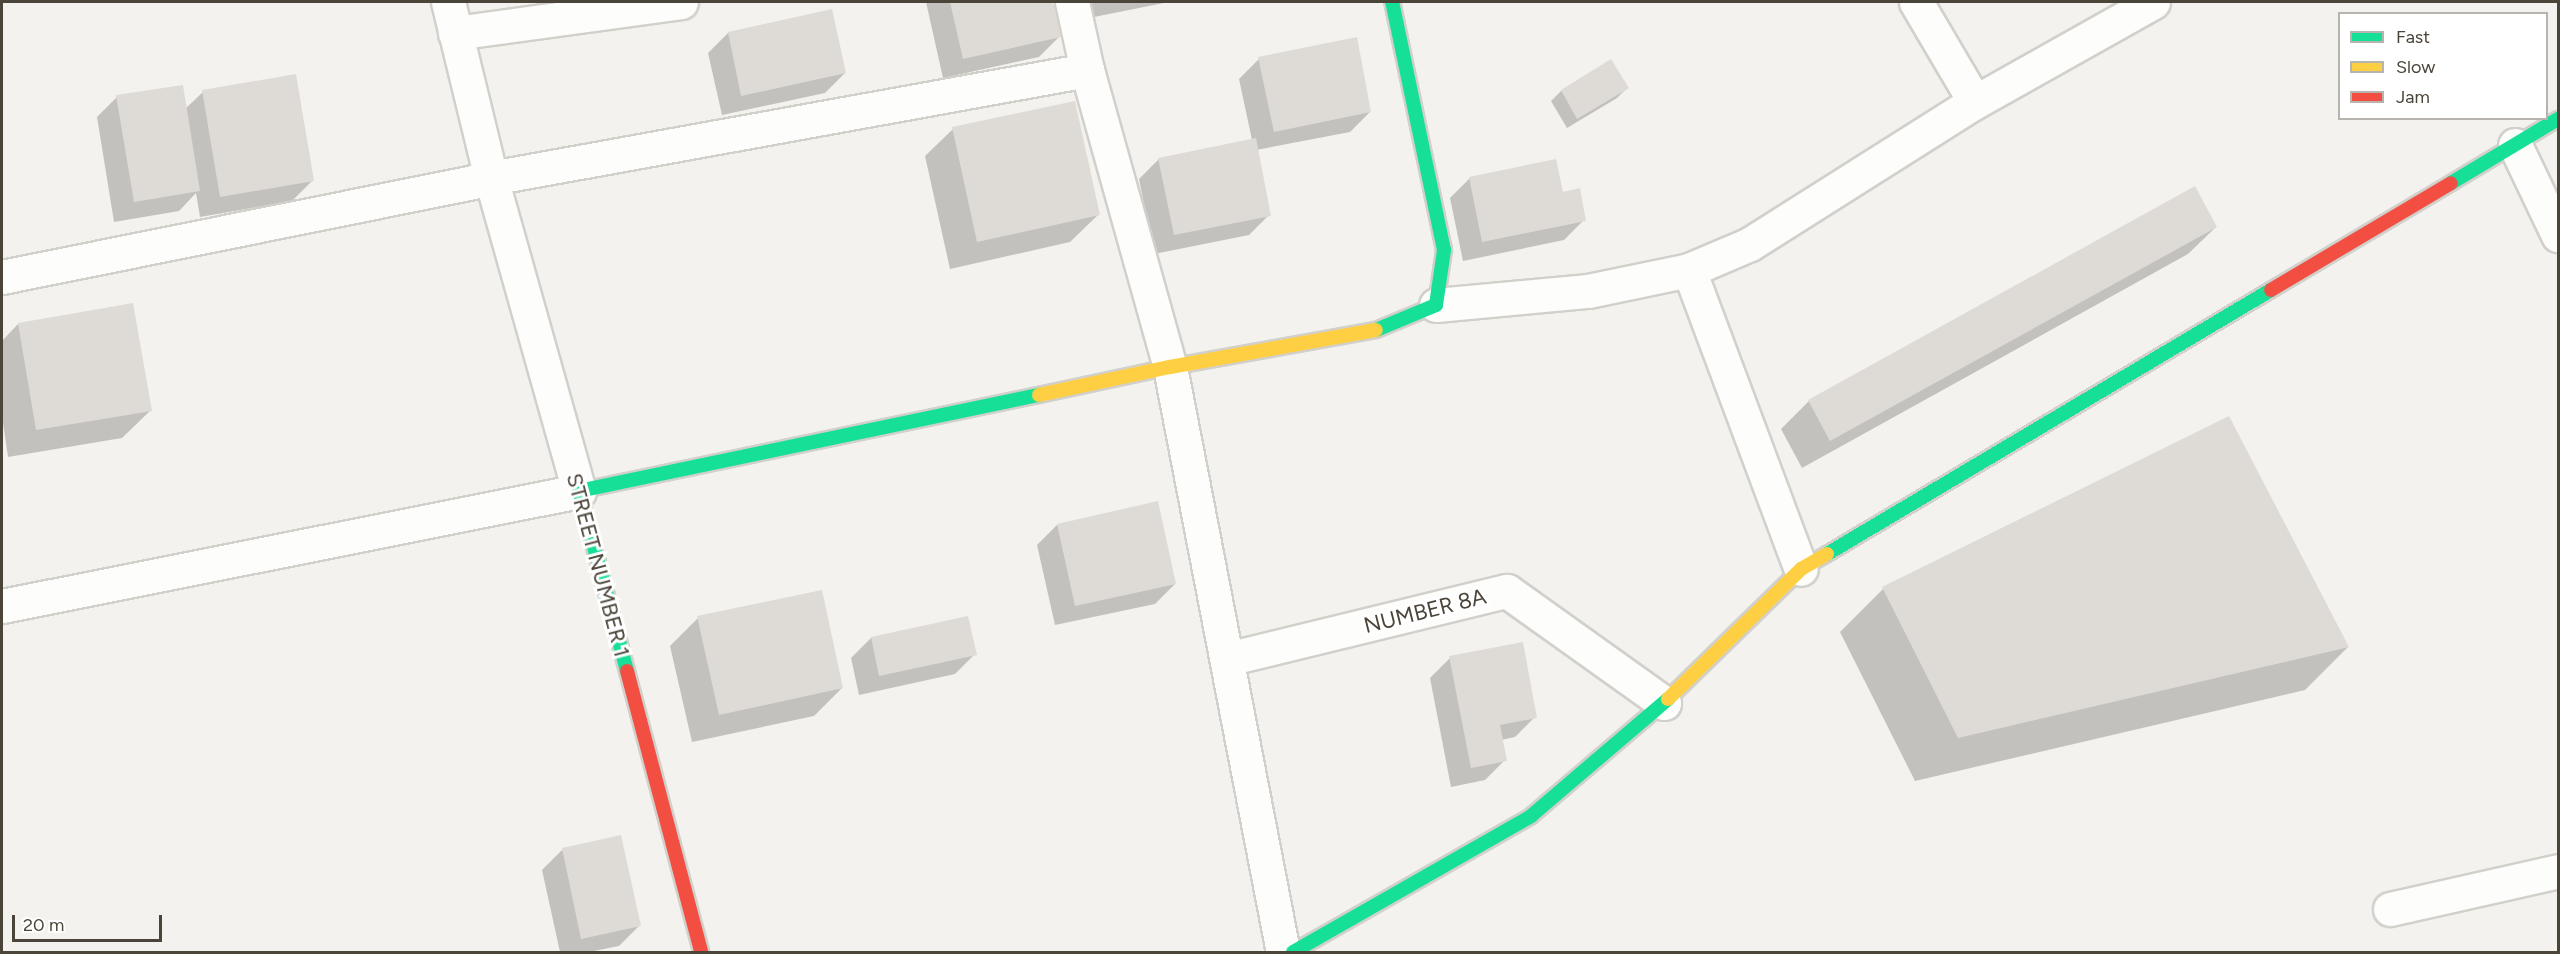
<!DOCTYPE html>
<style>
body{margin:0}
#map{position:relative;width:2560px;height:954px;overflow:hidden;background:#f4f2ee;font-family:Figtree,sans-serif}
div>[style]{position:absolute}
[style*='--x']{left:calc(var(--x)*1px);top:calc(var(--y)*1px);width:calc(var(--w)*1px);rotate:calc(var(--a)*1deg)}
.shadow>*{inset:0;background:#0003}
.building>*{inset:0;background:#dedbd6}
.roads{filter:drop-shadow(2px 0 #d2d0cb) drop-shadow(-2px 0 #d2d0cb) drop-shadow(0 2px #d2d0cb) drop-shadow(0 -2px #d2d0cb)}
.street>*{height:33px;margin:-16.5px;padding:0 16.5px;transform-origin:16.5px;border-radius:16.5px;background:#fdfdfc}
.fast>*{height:14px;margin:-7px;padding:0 7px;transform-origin:7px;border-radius:7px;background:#16e098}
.slow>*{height:14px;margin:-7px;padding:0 7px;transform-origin:7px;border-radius:7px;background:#ffcf43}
.jam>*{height:14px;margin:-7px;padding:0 7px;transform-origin:7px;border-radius:7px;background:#f24e42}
span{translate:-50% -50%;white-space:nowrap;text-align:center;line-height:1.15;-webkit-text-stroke:6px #fff;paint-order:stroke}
.street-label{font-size:22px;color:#4b4439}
.frame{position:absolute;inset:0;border:3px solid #4b4439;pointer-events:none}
.legend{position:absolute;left:2338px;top:12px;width:210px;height:108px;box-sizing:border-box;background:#fff;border:2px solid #b7b4b0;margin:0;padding:8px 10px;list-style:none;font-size:18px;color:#4b4439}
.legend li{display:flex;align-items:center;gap:12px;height:30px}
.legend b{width:30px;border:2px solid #b7b4b0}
.scale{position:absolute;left:12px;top:915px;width:150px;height:27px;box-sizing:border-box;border:3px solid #4b4439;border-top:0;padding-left:8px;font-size:18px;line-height:21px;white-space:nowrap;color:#4b4439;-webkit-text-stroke:4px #fff;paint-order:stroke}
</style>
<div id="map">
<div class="shadow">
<div style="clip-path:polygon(926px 2px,1052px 2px,1059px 37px,1039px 57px,943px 78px)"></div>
<div style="clip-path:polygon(1091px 2px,1169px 2px,1094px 17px)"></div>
<div style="clip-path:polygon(728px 33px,845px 73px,825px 93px,722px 115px,708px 53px)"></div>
<div style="clip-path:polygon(1259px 59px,1370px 112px,1350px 132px,1256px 150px,1269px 215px,1249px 235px,1154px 254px,1139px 179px,1159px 159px,1252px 140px,1239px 79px)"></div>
<div style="clip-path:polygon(1611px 61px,1627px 88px,1617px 98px,1567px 128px,1551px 101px,1561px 91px)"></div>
<div style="clip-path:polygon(203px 92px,312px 181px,292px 201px,200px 217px,196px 193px,179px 211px,114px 222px,97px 117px,117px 97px,185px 109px)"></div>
<div style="clip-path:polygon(953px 129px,1098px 215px,1070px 242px,950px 269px,925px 156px)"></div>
<div style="clip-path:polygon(1470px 178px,1562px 193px,1584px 220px,1564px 240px,1463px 261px,1450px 198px)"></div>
<div style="clip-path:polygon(2194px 188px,2216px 227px,2188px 254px,1802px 468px,1781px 429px,1809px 401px)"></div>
<div style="clip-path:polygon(18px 324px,150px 411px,122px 438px,8px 457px,2px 416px,2px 341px)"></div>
<div style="clip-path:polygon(1057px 525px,1175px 584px,1155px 604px,1055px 625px,1037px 545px)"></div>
<div style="clip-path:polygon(1883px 589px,2348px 647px,2305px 690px,1915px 781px,1840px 632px)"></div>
<div style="clip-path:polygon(698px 618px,842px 688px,814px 716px,692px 742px,670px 646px)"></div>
<div style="clip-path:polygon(871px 638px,975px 654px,955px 674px,859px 695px,851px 658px)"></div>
<div style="clip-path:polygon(1450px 658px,1535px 717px,1515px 737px,1501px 740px,1505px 760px,1485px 780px,1451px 787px,1430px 678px)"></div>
<div style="clip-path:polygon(562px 850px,639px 926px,619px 946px,589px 952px,560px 952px,542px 870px)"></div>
</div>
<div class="building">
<div style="clip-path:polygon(950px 2px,1053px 2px,1061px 37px,963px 59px)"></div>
<div style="clip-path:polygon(832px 9px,846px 73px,741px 96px,728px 32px)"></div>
<div style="clip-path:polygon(1357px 37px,1371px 112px,1274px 132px,1258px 57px)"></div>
<div style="clip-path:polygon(1611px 59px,1629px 88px,1577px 119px,1561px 90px)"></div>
<div style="clip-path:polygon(296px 74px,314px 181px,220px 197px,202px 90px)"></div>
<div style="clip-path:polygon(183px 85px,200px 191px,134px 202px,116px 95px)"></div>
<div style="clip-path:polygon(1075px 101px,1100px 215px,977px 242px,952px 127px)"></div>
<div style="clip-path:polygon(1256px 138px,1271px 216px,1174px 235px,1158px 158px)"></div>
<div style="clip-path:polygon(1556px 159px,1563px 192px,1580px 188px,1586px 221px,1482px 242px,1469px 177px)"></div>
<div style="clip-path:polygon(2195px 186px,2217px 227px,1830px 441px,1808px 400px)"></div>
<div style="clip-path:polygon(133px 303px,152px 411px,36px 430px,18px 323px)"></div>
<div style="clip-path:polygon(2229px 416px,2349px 647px,1958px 738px,1882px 587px)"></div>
<div style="clip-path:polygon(1158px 501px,1176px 584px,1075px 606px,1057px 524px)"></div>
<div style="clip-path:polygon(822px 590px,843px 688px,719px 715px,697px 616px)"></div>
<div style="clip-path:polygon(968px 616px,977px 655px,879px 676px,871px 637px)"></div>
<div style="clip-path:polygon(1523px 642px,1537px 718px,1500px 725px,1507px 761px,1471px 768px,1449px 656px)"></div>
<div style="clip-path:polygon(621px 835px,641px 926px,581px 939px,562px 848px)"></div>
</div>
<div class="roads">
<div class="street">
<div style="--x:1072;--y:2;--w:70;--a:77.6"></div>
<div style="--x:1087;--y:70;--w:308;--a:74.4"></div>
<div style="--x:1170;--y:367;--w:596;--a:79.07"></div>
<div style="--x:1916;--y:2;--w:116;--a:59.5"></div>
<div style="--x:455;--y:33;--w:228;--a:-7.8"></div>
<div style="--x:2515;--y:145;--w:100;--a:64.5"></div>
<div style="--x:1689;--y:270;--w:319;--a:69.5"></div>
<div style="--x:2;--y:277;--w:499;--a:-11.4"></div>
<div style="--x:491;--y:178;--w:606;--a:-10.27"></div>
<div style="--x:1436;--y:305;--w:153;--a:-5.3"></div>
<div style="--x:1588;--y:291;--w:103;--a:-11.7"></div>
<div style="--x:1689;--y:270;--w:66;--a:-23.1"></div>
<div style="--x:1750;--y:244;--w:266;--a:-32.3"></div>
<div style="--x:1975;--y:102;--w:204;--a:-29.3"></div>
<div style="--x:2;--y:606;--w:588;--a:-11.27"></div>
<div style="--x:579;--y:491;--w:325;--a:-105.7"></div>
<div style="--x:491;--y:178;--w:181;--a:-103.7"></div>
<div style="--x:1227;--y:659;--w:288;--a:-13.7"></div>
<div style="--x:1507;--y:591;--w:193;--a:35.5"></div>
<div style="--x:2390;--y:909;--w:172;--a:-12.7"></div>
</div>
<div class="fast">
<div style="--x:2451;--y:183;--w:125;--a:-30.9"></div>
<div style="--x:1376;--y:330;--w:65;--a:-22.6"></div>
<div style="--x:1436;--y:305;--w:56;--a:-81.7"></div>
<div style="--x:1444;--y:250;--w:253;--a:-101.8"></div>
<div style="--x:1827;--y:554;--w:517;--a:-30.74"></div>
<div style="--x:627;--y:671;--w:186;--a:-104.9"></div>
<div style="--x:579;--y:491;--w:470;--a:-11.8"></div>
<div style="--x:1293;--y:952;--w:274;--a:-29.7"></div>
<div style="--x:1531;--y:816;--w:180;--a:-40.5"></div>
</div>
<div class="slow">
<div style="--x:1039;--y:395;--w:134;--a:-12.1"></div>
<div style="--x:1170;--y:367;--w:209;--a:-10.2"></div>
<div style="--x:1668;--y:699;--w:186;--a:-44.3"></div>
<div style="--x:1801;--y:569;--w:30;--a:-30"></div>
</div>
<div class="jam">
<div style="--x:2271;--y:290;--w:209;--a:-30.7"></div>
<div style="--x:627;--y:671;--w:291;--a:75.2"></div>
</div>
</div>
<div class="street-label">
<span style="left:598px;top:565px;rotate:75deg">STREET NUMBER 1</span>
<span style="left:1425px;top:611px;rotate:-14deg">NUMBER 8A</span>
</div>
<div class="frame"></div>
<ul class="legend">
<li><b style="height:8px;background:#16e098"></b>Fast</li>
<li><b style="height:8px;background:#ffcf43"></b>Slow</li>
<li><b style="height:8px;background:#f24e42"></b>Jam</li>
</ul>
<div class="scale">20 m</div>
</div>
